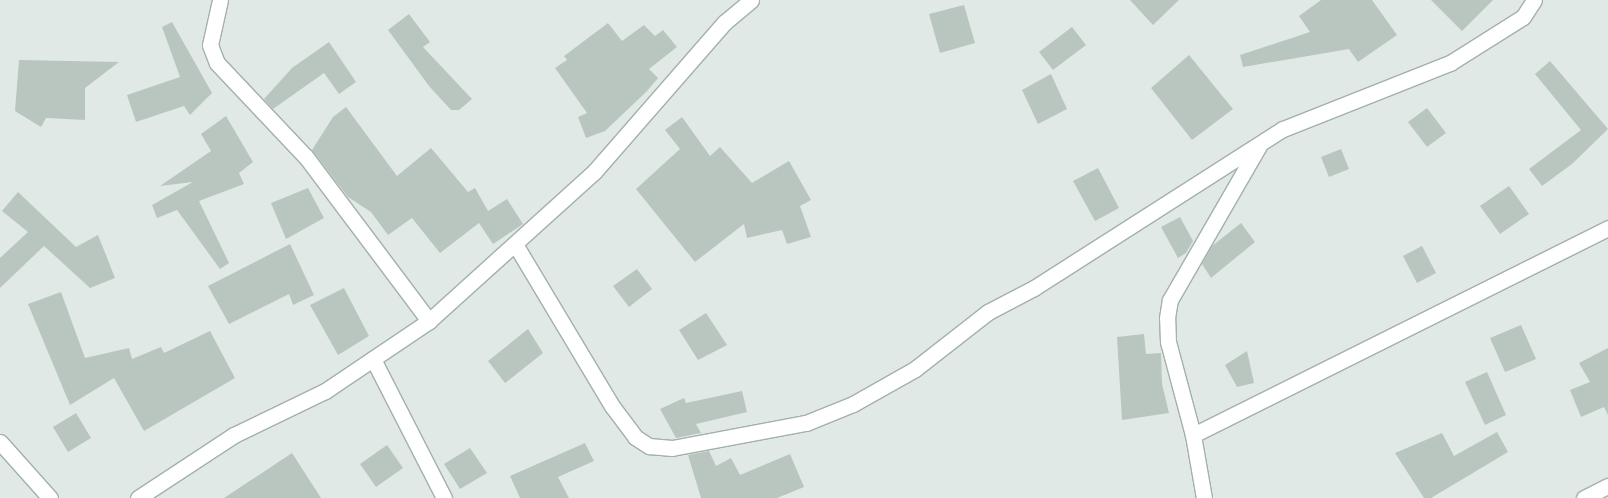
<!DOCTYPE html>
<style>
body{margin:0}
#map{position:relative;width:1608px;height:498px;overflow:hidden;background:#e0e9e5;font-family:Inter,sans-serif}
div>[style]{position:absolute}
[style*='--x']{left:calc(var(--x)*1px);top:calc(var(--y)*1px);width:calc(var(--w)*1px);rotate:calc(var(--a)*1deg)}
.building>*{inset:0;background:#b9c6c0}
.roads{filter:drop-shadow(1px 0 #a4b0ab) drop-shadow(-1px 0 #a4b0ab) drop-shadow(0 1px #a4b0ab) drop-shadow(0 -1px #a4b0ab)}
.minor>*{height:15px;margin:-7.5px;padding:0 7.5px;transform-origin:7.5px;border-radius:7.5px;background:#fff}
span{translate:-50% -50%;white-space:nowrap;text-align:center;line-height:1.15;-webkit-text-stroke:4.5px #f0f6f3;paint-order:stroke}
</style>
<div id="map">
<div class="building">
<div style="clip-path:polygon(1130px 0,1179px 0,1153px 25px)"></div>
<div style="clip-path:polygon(1321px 0,1372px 0,1397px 35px,1358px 62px,1349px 49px,1243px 67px,1240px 55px,1310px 32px,1299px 16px)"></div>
<div style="clip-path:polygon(1431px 0,1493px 0,1462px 31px)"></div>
<div style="clip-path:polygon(964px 5px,975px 43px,940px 53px,929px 14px)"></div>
<div style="clip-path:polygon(409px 14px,430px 42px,423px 47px,472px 99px,459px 110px,451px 110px,429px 86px,388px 30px)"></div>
<div style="clip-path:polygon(172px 22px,212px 93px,190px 115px,184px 106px,136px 122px,127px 95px,180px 77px,162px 27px)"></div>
<div style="clip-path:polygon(608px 23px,622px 41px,644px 25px,655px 36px,663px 30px,677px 47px,649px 69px,658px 78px,647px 91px,605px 131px,586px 138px,578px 117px,587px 113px,555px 68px,567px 60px,564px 56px)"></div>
<div style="clip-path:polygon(1072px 27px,1086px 45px,1053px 70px,1039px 52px)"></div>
<div style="clip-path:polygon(329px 42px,356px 82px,339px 94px,324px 73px,273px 109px,264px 99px,292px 68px)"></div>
<div style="clip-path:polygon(1189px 55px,1233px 109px,1192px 140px,1151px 88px)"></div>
<div style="clip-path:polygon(19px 60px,119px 62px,85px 88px,85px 120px,46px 118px,41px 127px,15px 111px)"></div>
<div style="clip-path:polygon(1550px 61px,1608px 129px,1572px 164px,1542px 186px,1529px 169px,1581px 130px,1535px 74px)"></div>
<div style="clip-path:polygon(1051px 74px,1067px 109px,1038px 124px,1022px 90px)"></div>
<div style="clip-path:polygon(346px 107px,397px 176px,431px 148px,468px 192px,475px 188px,488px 211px,507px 199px,523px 224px,493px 244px,479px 223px,440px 253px,412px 218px,388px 235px,371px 212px,348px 197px,312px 150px,333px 117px)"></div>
<div style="clip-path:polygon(1427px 108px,1446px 133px,1427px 147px,1408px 122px)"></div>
<div style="clip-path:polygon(226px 116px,253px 162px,239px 173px,244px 184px,199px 201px,229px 263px,220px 269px,177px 210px,157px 218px,152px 205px,193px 182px,160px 186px,211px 151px,201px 134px)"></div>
<div style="clip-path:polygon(682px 117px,710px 156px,720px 147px,752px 183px,789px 161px,811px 200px,800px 206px,811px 237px,787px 244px,782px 230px,747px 238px,744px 224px,695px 262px,636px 189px,680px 149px,665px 130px)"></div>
<div style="clip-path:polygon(1341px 149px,1349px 169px,1329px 177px,1321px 157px)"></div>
<div style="clip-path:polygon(1098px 168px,1119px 208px,1095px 221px,1073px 181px)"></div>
<div style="clip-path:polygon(1509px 186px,1529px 214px,1500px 234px,1480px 206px)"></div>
<div style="clip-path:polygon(308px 188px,324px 218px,286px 239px,271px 203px)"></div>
<div style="clip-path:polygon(18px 192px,76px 247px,98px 235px,115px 278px,90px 288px,44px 246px,0 288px,0 258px,28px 232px,2px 211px)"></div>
<div style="clip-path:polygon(1180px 217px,1193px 241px,1186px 253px,1178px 258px,1161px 227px)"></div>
<div style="clip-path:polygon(1241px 223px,1255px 242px,1211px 278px,1202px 264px,1212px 246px)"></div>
<div style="clip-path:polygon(290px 244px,314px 295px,293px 305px,289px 294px,229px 324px,208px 286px)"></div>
<div style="clip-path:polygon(1422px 246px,1436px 273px,1417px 283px,1403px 256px)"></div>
<div style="clip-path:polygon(637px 269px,652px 289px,629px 307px,613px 286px)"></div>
<div style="clip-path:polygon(344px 288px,369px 336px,338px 355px,310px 305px)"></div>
<div style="clip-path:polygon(61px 292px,85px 358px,129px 348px,132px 359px,161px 347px,164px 353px,210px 331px,235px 378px,144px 431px,114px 378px,70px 405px,28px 304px)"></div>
<div style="clip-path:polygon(706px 313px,727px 345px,698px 360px,679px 330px)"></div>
<div style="clip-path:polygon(1521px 325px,1536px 359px,1505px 372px,1490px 338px)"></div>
<div style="clip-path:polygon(528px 329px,543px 353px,505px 383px,488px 361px)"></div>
<div style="clip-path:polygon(1144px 334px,1146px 354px,1161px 353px,1162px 384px,1169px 413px,1122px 420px,1117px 337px)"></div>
<div style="clip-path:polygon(1608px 348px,1608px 415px,1604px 407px,1581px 417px,1570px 390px,1590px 382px,1579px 363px)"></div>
<div style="clip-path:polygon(1247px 351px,1254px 383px,1237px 387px,1225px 365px)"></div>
<div style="clip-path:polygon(1487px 372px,1506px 415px,1485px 425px,1465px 382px)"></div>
<div style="clip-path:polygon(742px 391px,747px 412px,696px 424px,701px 433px,676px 438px,660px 409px,684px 398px,686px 403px)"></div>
<div style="clip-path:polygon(76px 413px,91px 438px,68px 452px,53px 427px)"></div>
<div style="clip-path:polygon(1497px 432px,1508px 452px,1431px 498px,1424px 498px,1395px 453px,1442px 433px,1454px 456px)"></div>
<div style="clip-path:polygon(585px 443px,594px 461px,558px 477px,569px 498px,520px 498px,510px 476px)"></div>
<div style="clip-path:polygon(387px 445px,403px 468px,376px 487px,360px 464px)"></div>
<div style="clip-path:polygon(470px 448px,487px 473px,460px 489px,444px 464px)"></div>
<div style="clip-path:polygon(709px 451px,716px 466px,731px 458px,740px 475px,790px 454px,804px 487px,777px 498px,701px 498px,688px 455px)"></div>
<div style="clip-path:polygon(292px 453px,321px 498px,224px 498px)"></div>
</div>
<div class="roads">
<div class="minor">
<div style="--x:220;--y:0;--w:46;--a:102.5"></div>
<div style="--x:210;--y:45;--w:19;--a:69"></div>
<div style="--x:217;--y:63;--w:129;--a:46.6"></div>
<div style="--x:306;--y:157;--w:205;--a:53.1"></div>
<div style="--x:515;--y:244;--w:189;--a:59.1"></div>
<div style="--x:612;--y:406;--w:39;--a:53"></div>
<div style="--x:635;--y:437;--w:17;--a:33"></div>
<div style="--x:649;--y:446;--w:23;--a:5"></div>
<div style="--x:672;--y:448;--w:136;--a:-10.6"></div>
<div style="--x:806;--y:423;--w:51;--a:-22"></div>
<div style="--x:853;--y:404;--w:71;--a:-29.4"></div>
<div style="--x:915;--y:369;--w:93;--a:-38"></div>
<div style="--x:988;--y:312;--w:52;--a:-27.6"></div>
<div style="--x:1034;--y:288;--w:295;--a:-32.6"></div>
<div style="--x:1283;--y:129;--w:180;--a:-21.6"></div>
<div style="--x:1450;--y:63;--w:86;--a:-32.2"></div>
<div style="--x:1523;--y:17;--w:20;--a:-57"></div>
<div style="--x:373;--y:359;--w:156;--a:62.9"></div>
<div style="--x:1193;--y:435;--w:464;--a:-26.5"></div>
<div style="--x:0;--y:442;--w:75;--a:48.2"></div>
<div style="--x:138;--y:498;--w:115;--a:-33.3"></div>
<div style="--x:234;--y:435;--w:101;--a:-25.8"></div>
<div style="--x:325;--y:391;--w:125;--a:-33.9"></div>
<div style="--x:429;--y:321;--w:222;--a:-42.1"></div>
<div style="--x:594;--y:172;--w:199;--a:-48.9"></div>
<div style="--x:725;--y:22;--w:34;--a:-40"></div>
<div style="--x:1204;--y:498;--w:64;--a:-99.9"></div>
<div style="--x:1193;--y:435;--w:96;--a:-105"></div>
<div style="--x:1168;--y:342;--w:24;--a:-92"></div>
<div style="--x:1167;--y:318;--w:18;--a:-81"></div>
<div style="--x:1170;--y:300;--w:178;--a:-60"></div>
<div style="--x:1584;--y:498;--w:27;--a:-27"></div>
</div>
</div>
</div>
